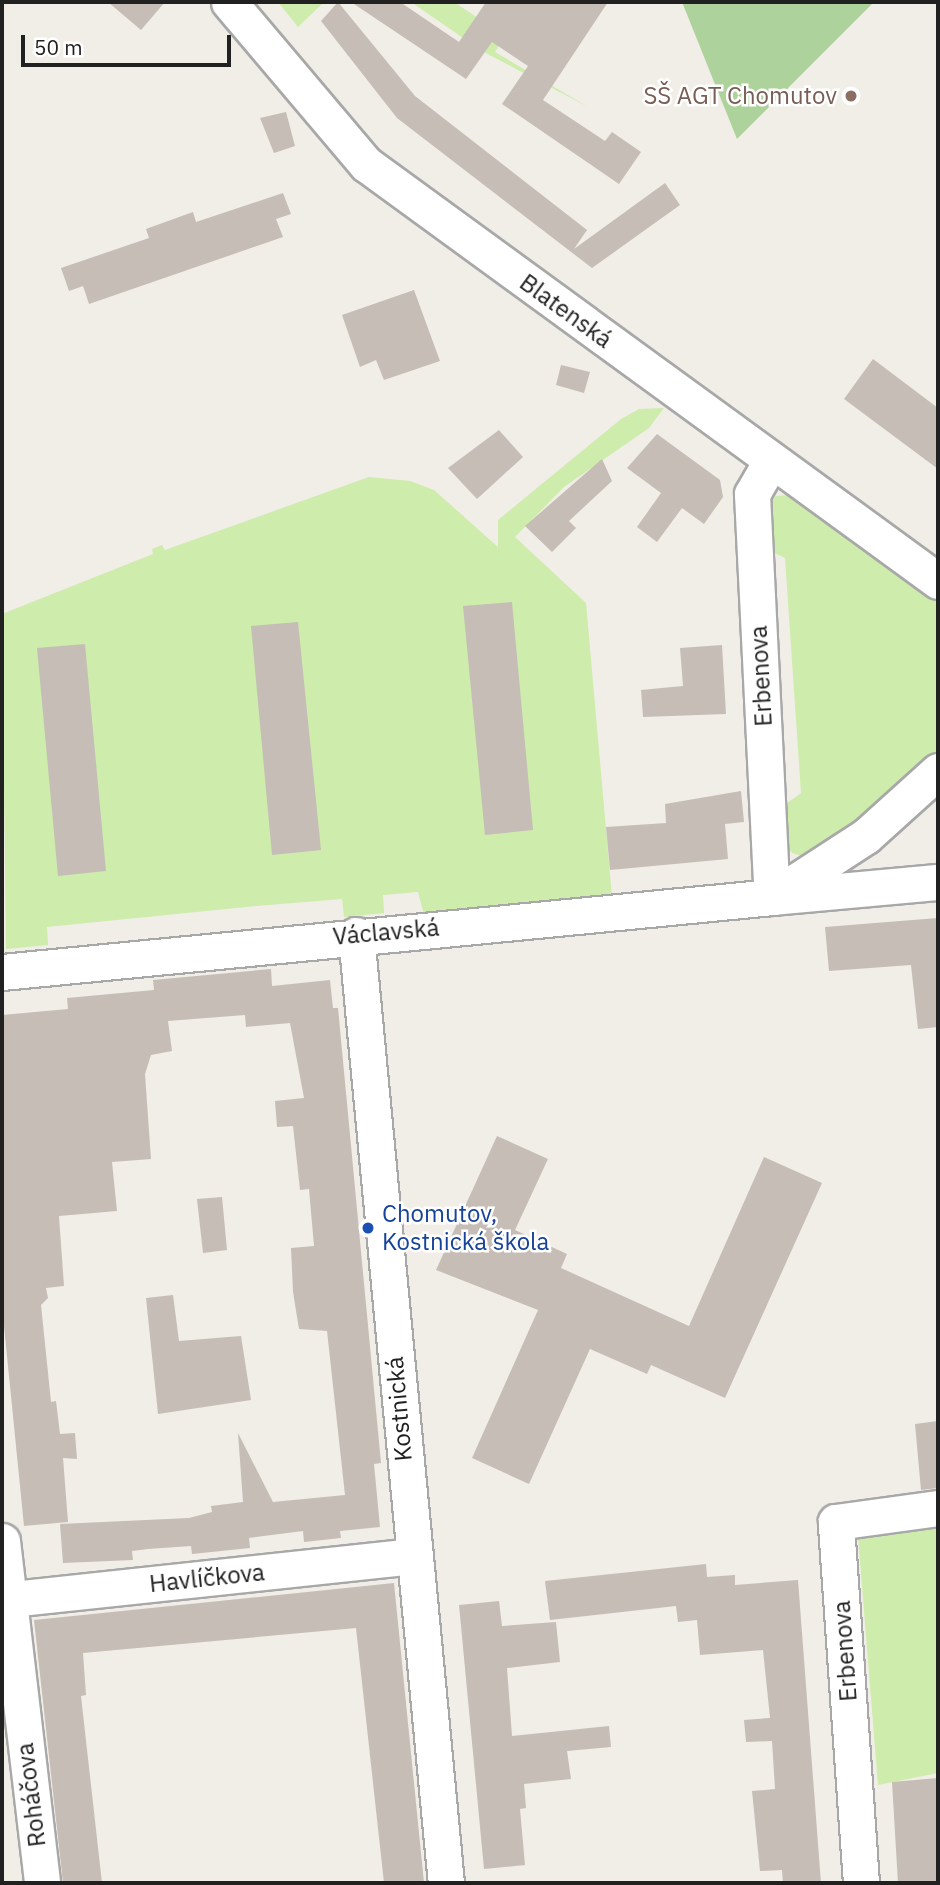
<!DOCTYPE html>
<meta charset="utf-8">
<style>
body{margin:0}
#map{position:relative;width:940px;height:1885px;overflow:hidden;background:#f1ede7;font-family:"IBM Plex Sans",sans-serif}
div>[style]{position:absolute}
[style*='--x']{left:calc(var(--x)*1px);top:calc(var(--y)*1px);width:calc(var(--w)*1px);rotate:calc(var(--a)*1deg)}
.grass>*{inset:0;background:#ceecac}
.forest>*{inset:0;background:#add29b}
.building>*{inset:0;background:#c6bdb6}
.roads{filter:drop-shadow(2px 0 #a8a8a8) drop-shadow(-2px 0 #a8a8a8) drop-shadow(0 2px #a8a8a8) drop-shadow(0 -2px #a8a8a8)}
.minor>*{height:35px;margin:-17.5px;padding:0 17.5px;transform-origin:17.5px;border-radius:17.5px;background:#fff}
.dots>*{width:19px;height:19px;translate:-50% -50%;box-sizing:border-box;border:4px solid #fff;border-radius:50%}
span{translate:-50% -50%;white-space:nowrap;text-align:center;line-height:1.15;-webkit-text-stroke:5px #fff;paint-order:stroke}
.education-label{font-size:24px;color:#785e54}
.right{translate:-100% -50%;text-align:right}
.street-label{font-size:24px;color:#212121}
.transit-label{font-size:24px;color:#164399}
.left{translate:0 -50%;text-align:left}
.frame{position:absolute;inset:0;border:4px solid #212121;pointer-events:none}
.scale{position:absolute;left:21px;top:35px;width:210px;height:32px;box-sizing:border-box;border:4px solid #212121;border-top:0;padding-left:9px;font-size:21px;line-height:24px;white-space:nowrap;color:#212121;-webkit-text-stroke:5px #fff;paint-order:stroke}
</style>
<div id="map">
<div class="grass">
<div style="clip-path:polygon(278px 2px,324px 2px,298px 27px)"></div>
<div style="clip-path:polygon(411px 2px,454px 2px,505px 36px,495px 52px,588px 107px,482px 51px)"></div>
<div style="clip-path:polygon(664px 408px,649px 428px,564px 487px,515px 537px,586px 603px,612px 897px,424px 915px,418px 892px,383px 895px,384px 913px,344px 917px,342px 899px,257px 906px,47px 927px,48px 945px,6px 949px,2px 614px,153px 554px,152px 549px,162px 545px,165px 550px,369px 477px,410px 481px,434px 490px,498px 547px,498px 520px,621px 419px,639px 409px)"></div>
<div style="clip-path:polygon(789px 495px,938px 599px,938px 755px,845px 834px,805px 857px,792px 853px,782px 838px,783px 806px,801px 793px,785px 558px,770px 551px,762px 510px,776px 496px)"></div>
<div style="clip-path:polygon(938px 1527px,938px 1773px,878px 1785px,858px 1536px)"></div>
</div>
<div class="forest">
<div style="clip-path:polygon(682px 2px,874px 2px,737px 139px)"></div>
</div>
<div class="building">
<div style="clip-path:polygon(108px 2px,165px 2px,141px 30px)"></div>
<div style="clip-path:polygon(338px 2px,415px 96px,587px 230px,574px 249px,665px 183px,680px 205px,592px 268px,397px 118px,321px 21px)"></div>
<div style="clip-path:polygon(351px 2px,400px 2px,459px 42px,486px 2px,608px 2px,543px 100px,605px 141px,612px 132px,641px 152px,619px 184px,502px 104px,528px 66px,492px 42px,466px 79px)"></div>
<div style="clip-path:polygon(286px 112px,295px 146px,274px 153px,260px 118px)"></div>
<div style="clip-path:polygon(283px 193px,291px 214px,276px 219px,283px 237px,89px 304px,83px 286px,69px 291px,61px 268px,149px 238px,146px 229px,193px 212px,196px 222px)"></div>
<div style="clip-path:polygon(414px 290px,440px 361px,384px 380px,376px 360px,360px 367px,342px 315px)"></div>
<div style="clip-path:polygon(873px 359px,938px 408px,938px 469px,844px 399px)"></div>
<div style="clip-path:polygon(561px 365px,590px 372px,584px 393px,556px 385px)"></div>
<div style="clip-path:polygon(499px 430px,523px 457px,477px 499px,448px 468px)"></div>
<div style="clip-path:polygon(657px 434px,720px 480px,723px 497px,704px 524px,682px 508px,657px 542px,637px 527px,661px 493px,627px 468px)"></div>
<div style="clip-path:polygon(602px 459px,612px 481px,569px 521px,576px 528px,552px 552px,525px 526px)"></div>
<div style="clip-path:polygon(512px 602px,533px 830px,485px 835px,463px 606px)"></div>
<div style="clip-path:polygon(298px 622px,321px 850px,272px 855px,251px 626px)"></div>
<div style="clip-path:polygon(85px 644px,106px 871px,58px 876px,37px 648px)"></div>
<div style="clip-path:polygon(722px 645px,726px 714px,643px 717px,641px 690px,683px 686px,680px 648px)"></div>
<div style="clip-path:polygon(741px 791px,744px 822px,725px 824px,728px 859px,610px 870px,606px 827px,666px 823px,665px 804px)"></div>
<div style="clip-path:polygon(938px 918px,938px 1027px,918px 1029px,911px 965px,829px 971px,825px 927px)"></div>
<div style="clip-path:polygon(271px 969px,272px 986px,330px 980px,333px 1008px,338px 1008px,381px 1463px,374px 1464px,380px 1527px,340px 1531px,341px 1538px,304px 1542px,303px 1531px,249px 1538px,250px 1548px,192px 1554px,191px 1546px,148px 1549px,132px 1551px,133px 1560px,63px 1563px,60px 1524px,189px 1518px,212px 1512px,211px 1506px,243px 1502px,238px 1433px,273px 1502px,345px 1495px,327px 1331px,299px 1329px,293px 1292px,291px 1248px,314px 1246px,309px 1189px,300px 1190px,293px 1126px,277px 1127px,275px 1101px,304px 1098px,290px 1023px,246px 1027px,245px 1015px,168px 1021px,172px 1051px,151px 1055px,145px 1074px,151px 1159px,112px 1162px,117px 1211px,59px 1216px,64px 1286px,46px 1288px,48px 1298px,41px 1305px,51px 1402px,56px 1401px,60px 1434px,75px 1433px,77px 1459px,63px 1458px,68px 1522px,24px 1526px,2px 1306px,2px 1015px,68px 1009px,67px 998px,154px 990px,153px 980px)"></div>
<div style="clip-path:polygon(497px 1136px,548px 1159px,515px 1230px,567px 1254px,561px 1268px,689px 1326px,764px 1157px,822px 1183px,725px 1398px,651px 1365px,647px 1374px,590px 1349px,529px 1484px,472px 1458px,538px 1310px,436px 1270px)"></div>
<div style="clip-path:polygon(222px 1197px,227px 1250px,203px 1253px,197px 1199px)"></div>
<div style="clip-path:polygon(173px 1295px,179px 1341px,241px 1336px,251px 1400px,158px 1414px,146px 1298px)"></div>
<div style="clip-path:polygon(938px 1421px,938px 1488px,921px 1490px,915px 1424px)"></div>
<div style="clip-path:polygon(706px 1564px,707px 1577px,735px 1575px,735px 1585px,798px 1580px,821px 1883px,783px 1883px,782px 1870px,760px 1871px,752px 1791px,775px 1789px,772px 1741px,746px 1742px,744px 1720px,770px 1718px,763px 1650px,700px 1655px,697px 1620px,678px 1622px,676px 1606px,550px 1620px,545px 1581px)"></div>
<div style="clip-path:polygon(394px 1583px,424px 1883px,384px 1883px,356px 1628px,83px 1653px,86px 1695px,81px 1696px,102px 1883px,63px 1883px,34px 1620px)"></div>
<div style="clip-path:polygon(499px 1601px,502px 1626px,556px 1622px,560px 1662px,507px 1668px,512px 1736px,609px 1726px,611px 1747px,567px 1751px,571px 1779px,524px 1784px,526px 1808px,520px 1809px,525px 1865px,484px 1869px,459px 1605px)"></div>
<div style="clip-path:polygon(938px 1778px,938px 1883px,898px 1883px,892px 1782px)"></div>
</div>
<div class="roads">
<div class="minor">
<div style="--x:229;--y:2;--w:212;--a:49.8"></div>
<div style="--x:366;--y:164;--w:708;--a:36.09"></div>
<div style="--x:771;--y:461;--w:38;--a:120"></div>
<div style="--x:752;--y:494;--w:403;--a:87.2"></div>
<div style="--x:772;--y:897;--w:167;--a:-5.2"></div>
<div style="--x:356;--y:935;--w:952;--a:84.58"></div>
<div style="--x:2;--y:972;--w:774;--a:-5.56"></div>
<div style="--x:772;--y:897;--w:112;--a:-33"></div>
<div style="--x:866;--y:836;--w:97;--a:-42.1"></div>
<div style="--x:2;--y:1541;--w:344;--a:83.3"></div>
<div style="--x:2;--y:1600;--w:413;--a:-6.1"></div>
<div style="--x:861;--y:1883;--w:362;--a:-94"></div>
<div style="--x:836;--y:1522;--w:103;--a:-7.8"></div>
</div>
</div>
<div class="dots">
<div style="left:851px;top:96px;background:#8d6e63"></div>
<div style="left:368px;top:1228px;background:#1a4fb4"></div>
</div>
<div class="education-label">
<span class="right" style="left:837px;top:96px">SŠ AGT Chomutov</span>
</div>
<div class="street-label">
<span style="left:566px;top:311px;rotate:36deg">Blatenská</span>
<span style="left:761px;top:676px;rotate:-93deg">Erbenova</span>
<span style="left:386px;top:932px;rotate:-5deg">Václavská</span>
<span style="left:399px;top:1409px;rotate:-95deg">Kostnická</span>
<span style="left:207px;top:1578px;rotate:-6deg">Havlíčkova</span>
<span style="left:845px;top:1651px;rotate:-94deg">Erbenova</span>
<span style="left:31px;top:1795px;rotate:-97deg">Roháčova</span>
</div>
<div class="transit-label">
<span class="left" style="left:382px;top:1228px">Chomutov,<br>Kostnická škola</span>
</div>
<div class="frame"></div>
<div class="scale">50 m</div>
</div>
